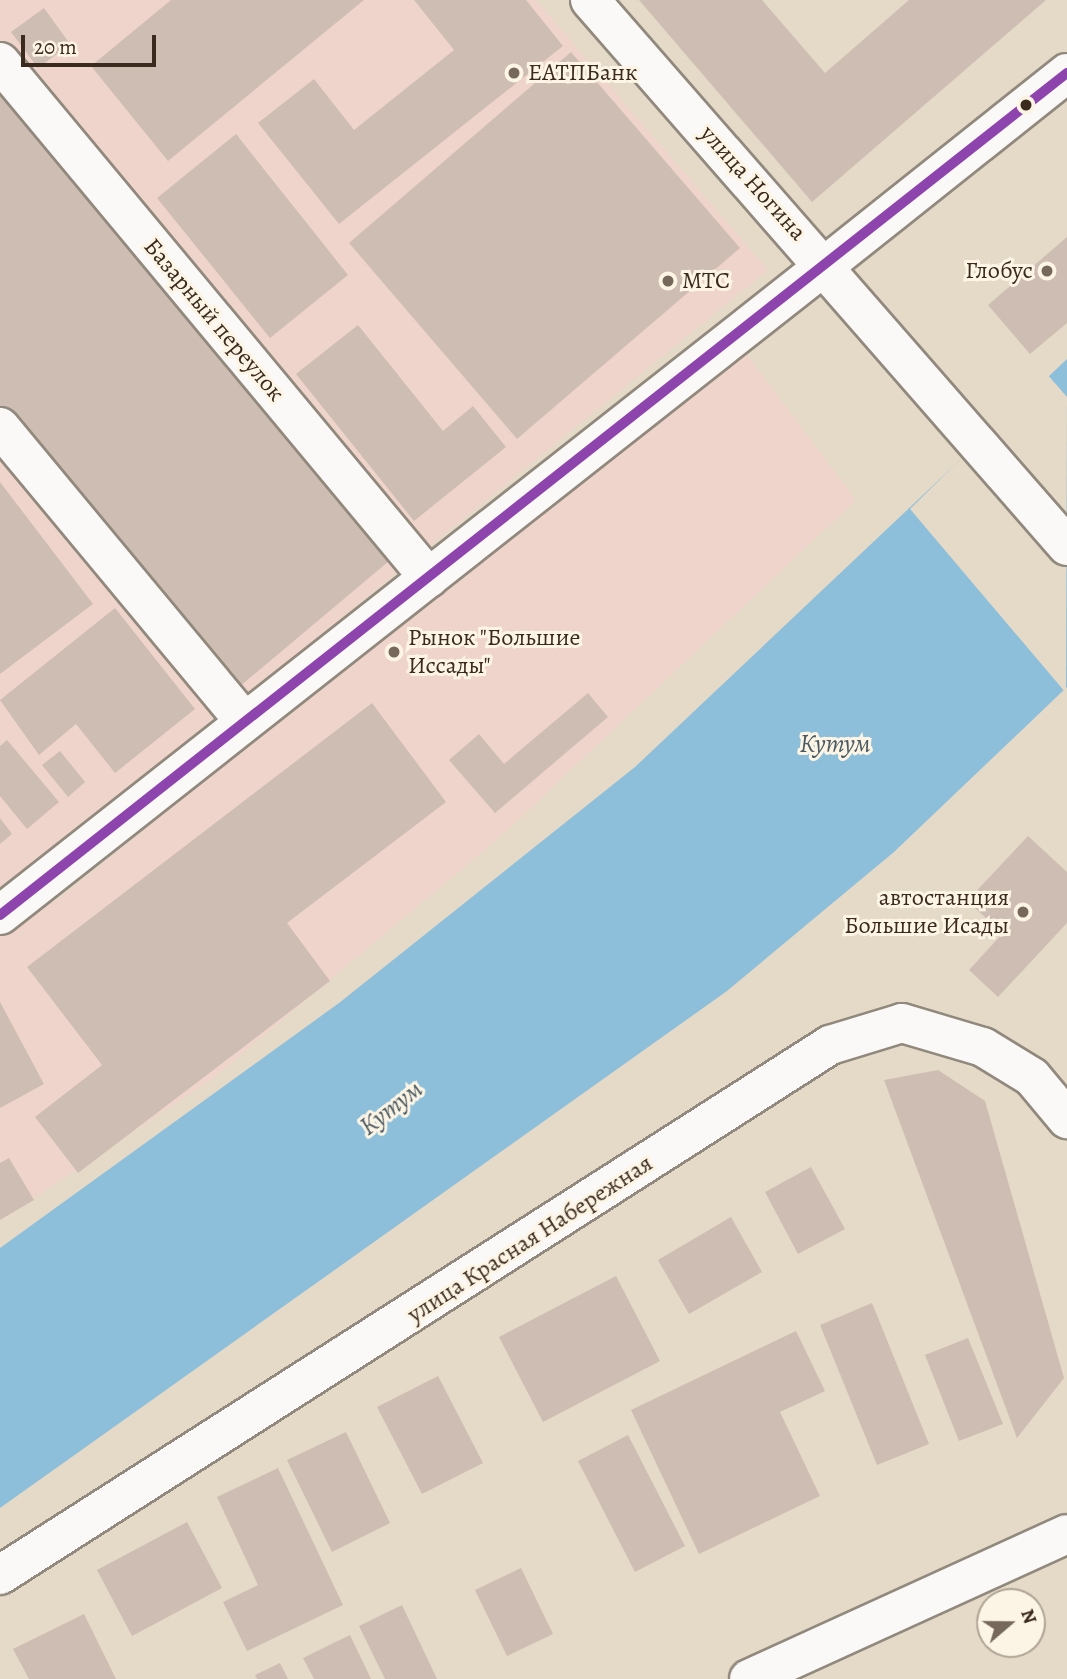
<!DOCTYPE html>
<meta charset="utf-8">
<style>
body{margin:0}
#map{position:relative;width:1067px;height:1679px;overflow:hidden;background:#e5dac8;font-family:Alegreya,serif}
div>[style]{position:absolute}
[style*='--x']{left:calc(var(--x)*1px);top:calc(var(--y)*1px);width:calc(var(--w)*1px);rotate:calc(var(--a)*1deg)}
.built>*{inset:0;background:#efd4cc}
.water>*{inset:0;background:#8ebfda}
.pier>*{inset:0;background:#e5dac8}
.building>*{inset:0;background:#cebdb2}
.roads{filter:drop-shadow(2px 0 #91897d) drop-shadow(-2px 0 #91897d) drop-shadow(0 2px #91897d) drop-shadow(0 -2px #91897d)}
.minor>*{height:38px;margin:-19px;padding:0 19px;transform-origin:19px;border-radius:19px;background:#fbf9f7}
.major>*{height:38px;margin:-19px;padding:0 19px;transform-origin:19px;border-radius:19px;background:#fbf9f7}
.bus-1>*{height:10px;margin:-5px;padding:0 5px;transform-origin:5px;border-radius:5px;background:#8e44ad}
.dots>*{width:19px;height:19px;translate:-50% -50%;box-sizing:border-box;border:4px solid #fcf5e5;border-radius:50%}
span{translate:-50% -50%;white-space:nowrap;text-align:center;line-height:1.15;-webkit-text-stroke:6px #fcf5e5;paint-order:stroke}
.poi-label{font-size:24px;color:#3b2a1e}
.left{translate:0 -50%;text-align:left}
.right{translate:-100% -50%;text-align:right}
.street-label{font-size:24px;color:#3b2a1e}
.water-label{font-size:26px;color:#4b5a62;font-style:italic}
.north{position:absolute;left:976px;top:1588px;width:70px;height:70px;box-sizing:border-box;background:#fcf5e5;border:2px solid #afa495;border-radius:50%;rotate:70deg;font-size:19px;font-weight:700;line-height:28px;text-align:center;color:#3b2a1e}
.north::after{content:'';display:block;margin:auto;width:24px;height:32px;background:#76685a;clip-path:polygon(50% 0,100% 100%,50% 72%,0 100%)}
.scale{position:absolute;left:21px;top:35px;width:135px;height:32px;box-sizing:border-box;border:4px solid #3b2a1e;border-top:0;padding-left:9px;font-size:21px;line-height:24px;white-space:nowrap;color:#3b2a1e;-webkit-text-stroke:5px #fcf5e5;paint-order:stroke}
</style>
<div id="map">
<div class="built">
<div style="clip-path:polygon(0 0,536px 0,768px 270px,0 897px)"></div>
<div style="clip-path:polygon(740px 345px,856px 500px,500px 837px,212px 1079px,0 1221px,0 933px,60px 898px)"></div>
</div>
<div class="water">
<div style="clip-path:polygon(1067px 359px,1067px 687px,894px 852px,727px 991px,0 1508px,0 1248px,339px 1003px,635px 767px)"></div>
</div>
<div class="pier">
<div style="clip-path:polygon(1047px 374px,1067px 397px,1066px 693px,910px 509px)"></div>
</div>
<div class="building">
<div style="clip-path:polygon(171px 0,364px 0,168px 161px,91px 66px)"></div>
<div style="clip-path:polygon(414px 0,526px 0,563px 46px,339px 224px,258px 123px,314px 79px,354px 130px,454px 50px)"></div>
<div style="clip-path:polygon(639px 0,762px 0,825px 73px,909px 0,1046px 0,812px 202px)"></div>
<div style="clip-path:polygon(44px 8px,70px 44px,38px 68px,11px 32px)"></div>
<div style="clip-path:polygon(571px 52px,740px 248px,517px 439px,349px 243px)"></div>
<div style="clip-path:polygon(0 80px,395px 556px,232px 693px,0 415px)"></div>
<div style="clip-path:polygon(236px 134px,348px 275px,270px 338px,157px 198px)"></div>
<div style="clip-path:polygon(1067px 237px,1067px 323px,1030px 354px,988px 305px)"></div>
<div style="clip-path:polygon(358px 325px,443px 431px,473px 406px,506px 447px,414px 521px,296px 374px)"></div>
<div style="clip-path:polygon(0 482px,93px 604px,0 674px)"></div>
<div style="clip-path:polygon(115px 608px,195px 709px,115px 773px,76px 724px,39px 755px,0 700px)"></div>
<div style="clip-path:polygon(588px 693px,608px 717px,495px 813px,449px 760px,479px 734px,504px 764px)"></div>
<div style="clip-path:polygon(372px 703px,446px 802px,287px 923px,330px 981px,78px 1173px,35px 1117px,102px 1065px,27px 967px)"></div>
<div style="clip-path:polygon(7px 740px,59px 802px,27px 829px,0 796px,0 746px)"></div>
<div style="clip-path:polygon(60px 751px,85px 782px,68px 797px,42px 765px)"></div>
<div style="clip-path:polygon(0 818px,12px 834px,0 844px)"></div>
<div style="clip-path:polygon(1028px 836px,1067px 872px,1067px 923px,998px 997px,969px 970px,1003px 933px,967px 901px)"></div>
<div style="clip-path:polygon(0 1002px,44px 1084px,0 1108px)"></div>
<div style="clip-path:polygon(938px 1070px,985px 1101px,1064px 1378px,1017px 1438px,884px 1080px)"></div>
<div style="clip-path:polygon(9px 1158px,34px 1200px,0 1220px,0 1163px)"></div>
<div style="clip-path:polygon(811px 1167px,845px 1229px,798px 1254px,765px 1192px)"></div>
<div style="clip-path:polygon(731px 1217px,762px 1272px,689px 1314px,658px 1260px)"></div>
<div style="clip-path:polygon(616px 1276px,660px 1361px,543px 1422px,499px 1337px)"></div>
<div style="clip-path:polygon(872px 1303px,929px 1444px,877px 1465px,820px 1325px)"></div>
<div style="clip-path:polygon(796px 1331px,825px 1391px,780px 1412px,820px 1496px,699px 1554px,631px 1410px)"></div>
<div style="clip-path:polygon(968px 1338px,1003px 1424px,959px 1441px,925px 1355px)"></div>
<div style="clip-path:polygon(438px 1376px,483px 1463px,422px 1494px,377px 1407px)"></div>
<div style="clip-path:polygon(346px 1432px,390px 1523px,332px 1552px,287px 1460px)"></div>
<div style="clip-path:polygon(628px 1435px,685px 1546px,635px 1572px,578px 1461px)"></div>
<div style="clip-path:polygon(278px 1468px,343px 1605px,247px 1651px,223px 1602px,258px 1585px,217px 1497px)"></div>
<div style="clip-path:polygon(187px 1522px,222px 1588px,132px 1636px,97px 1570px)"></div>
<div style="clip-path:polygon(521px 1568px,553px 1634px,507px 1656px,475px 1590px)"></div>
<div style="clip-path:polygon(402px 1605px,437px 1679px,385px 1679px,359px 1626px)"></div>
<div style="clip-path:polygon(84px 1614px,116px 1679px,29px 1679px,13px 1649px)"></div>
<div style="clip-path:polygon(350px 1635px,371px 1679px,314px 1679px,303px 1658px)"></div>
<div style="clip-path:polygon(280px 1663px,288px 1679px,257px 1679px,255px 1675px)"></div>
</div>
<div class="roads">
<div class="minor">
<div style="--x:0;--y:62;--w:671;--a:50.26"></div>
<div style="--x:0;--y:427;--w:383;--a:50.3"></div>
<div style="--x:0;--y:915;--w:1052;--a:-38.21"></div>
<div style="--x:0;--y:1575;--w:985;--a:-32.56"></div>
<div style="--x:830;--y:1045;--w:75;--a:-17"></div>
<div style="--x:902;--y:1023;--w:84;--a:16.5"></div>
<div style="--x:983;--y:1047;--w:57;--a:31.5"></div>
<div style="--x:1032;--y:1077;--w:55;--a:50.2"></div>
</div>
<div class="major">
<div style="--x:590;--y:0;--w:725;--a:48.86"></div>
<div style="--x:827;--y:264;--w:307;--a:-38.5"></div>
<div style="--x:749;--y:1679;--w:349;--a:-24.5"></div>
</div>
</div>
<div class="bus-1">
<div style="--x:0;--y:915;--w:1359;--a:-38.28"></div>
</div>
<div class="dots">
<div style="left:514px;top:73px;background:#76685a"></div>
<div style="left:1026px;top:105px;background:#3b2a1e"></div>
<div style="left:1047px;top:271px;background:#76685a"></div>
<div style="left:668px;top:281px;background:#76685a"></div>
<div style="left:394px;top:652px;background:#76685a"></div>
<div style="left:1023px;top:912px;background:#76685a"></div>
</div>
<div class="poi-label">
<span class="left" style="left:528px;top:73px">ЕАТПБанк</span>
<span class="right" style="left:1033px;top:271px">Глобус</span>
<span class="left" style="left:682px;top:281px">МТС</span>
<span class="left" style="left:408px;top:652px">Рынок "Большие<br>Иссады"</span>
<span class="right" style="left:1009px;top:912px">автостанция<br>Большие Исады</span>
</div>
<div class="street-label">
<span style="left:753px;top:183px;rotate:48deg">улица Ногина</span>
<span style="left:214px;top:320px;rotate:50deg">Базарный переулок</span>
<span style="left:530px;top:1239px;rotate:-33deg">улица Красная Набережная</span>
</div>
<div class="water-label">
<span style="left:835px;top:744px">Кутум</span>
<span style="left:391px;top:1108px;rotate:-38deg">Кутум</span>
</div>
<div class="north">N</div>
<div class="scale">20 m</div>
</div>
